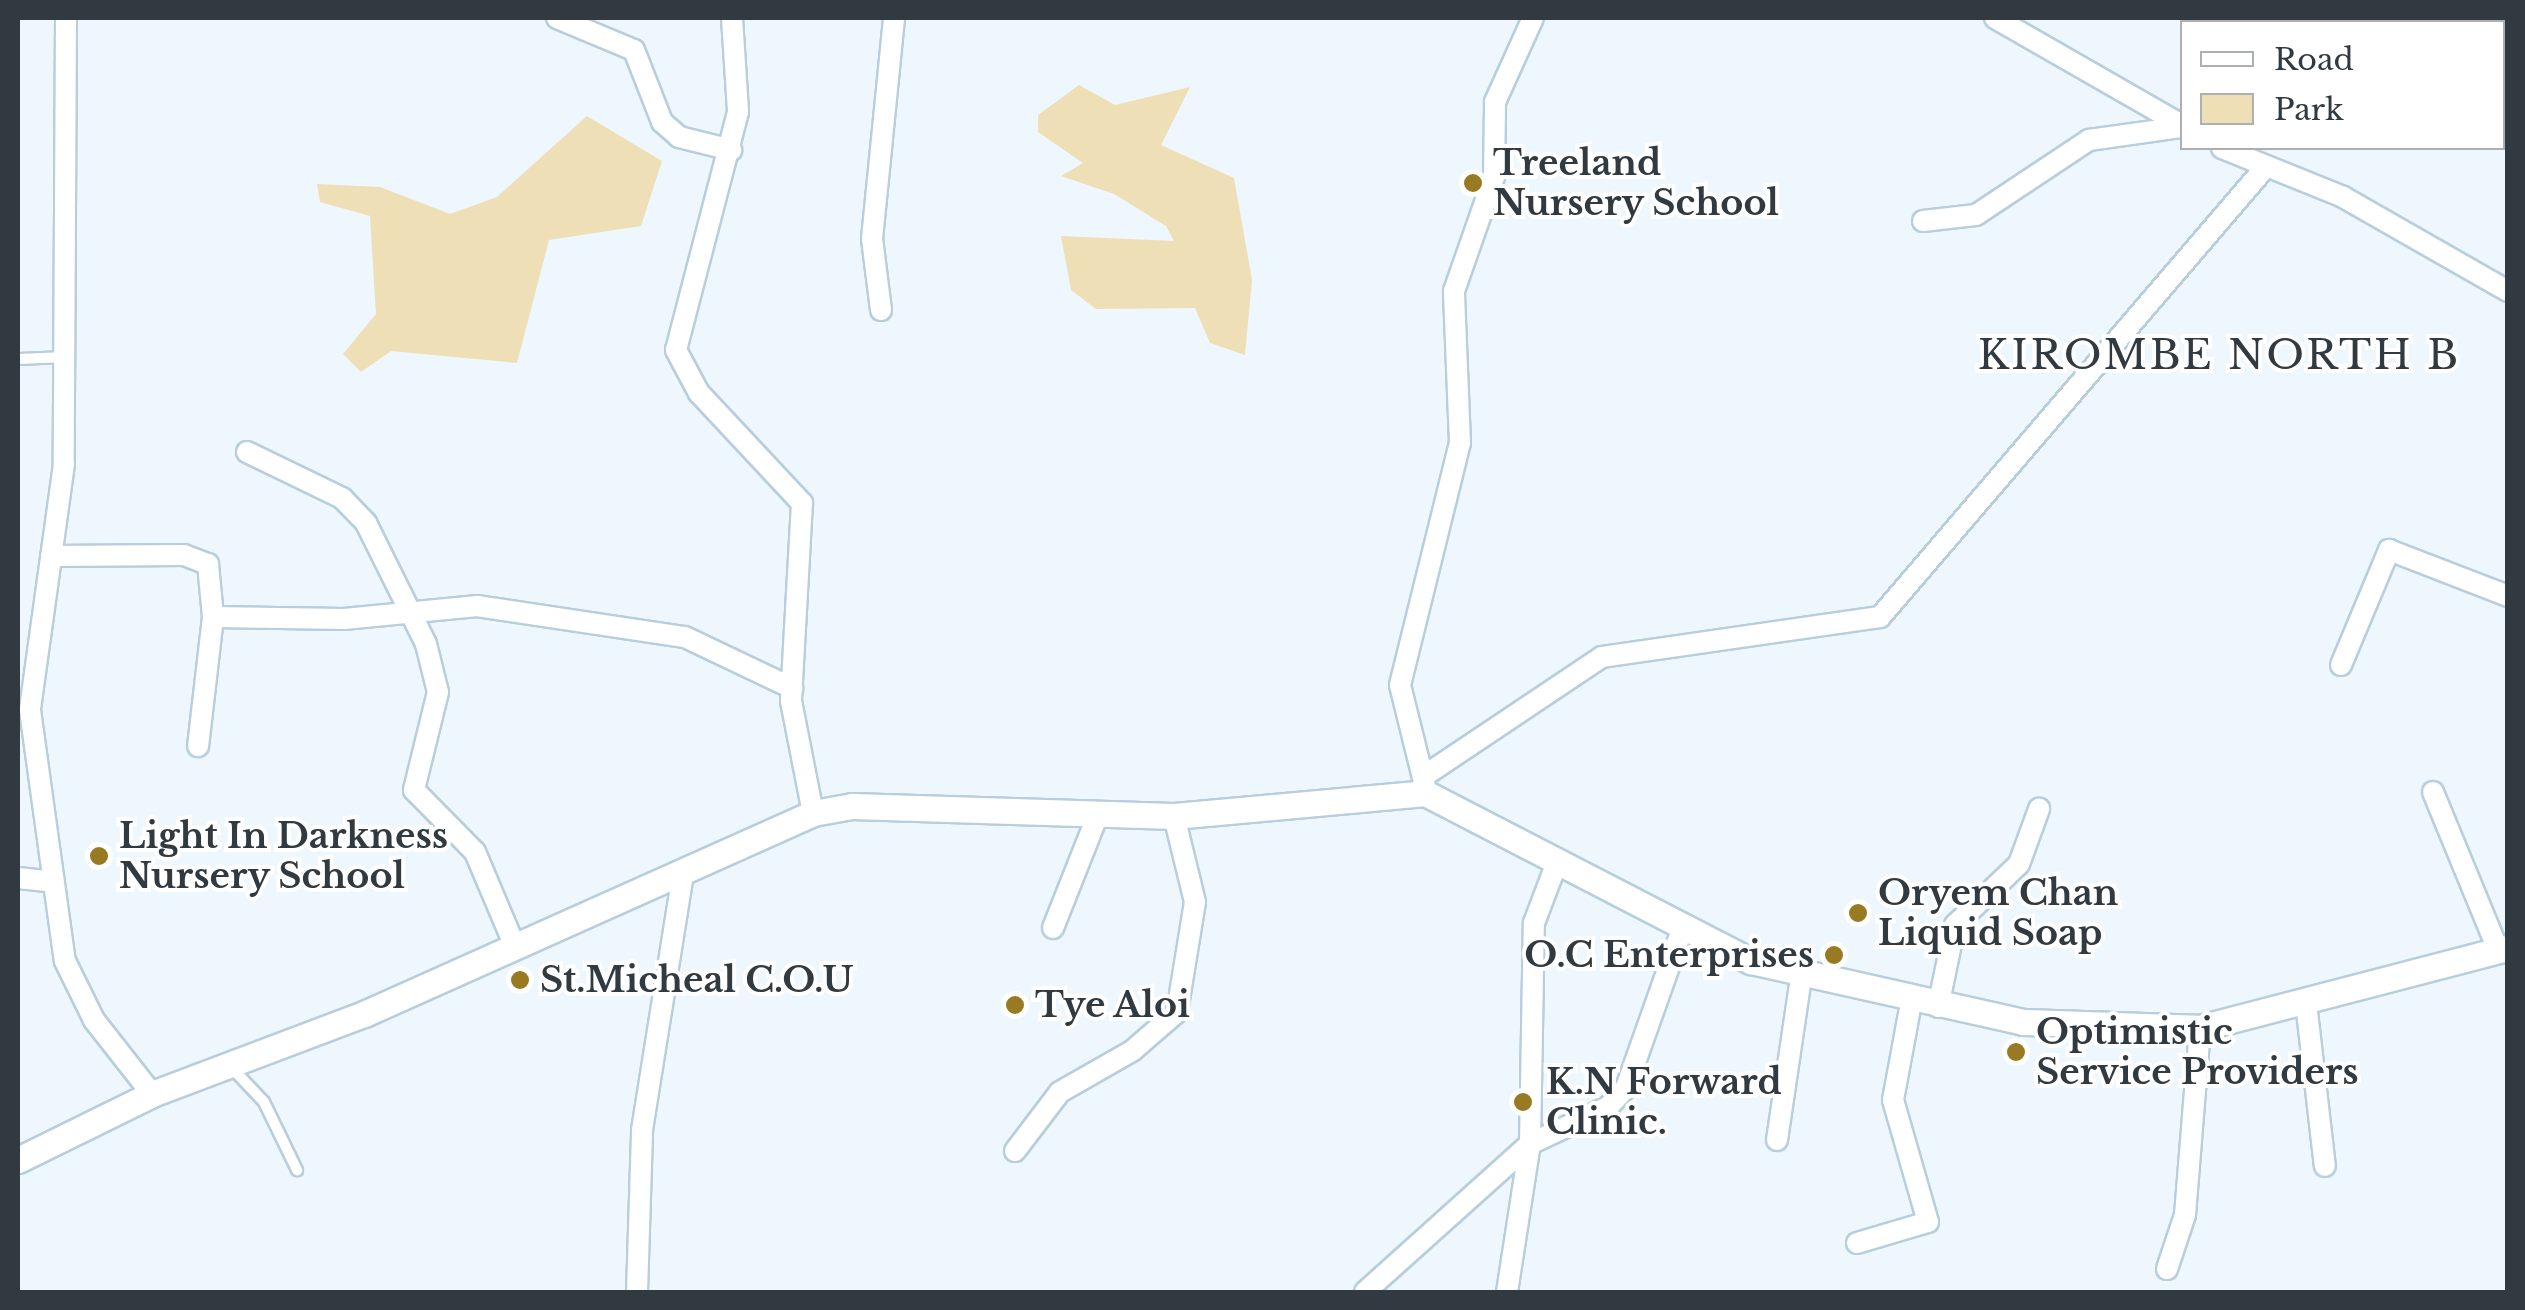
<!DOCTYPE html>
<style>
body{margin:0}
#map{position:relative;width:2525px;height:1310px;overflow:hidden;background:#eef7fd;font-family:"Libre Baskerville",serif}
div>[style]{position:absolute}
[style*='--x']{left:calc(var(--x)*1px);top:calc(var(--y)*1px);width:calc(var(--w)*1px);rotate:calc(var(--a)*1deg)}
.green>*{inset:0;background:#eedfb7}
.roads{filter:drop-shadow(2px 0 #b8cedc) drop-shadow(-2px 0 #b8cedc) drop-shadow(0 2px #b8cedc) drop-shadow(0 -2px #b8cedc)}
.service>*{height:10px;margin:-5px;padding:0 5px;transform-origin:5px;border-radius:5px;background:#fff}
.minor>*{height:20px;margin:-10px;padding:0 10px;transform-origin:10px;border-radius:10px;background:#fff}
.tertiary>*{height:25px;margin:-12.5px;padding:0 12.5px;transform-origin:12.5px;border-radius:12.5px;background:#fff}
.dots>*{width:28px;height:28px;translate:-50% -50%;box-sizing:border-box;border:5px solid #fff;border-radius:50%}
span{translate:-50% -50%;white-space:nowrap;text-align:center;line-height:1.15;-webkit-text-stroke:8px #fff;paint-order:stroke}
.poi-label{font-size:35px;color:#313a40;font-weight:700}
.left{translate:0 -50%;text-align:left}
.right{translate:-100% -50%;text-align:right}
.quarter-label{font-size:40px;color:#313a40;letter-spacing:2.5px}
.frame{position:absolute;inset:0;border:20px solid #313a40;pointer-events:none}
.legend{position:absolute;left:2180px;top:20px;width:325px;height:130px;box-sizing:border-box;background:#fff;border:2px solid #adb0b3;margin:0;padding:12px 18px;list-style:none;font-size:30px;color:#313a40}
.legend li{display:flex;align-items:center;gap:20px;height:50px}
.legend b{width:50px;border:2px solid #adb0b3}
</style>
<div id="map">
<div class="green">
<div style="clip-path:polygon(1079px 85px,1115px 105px,1190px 87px,1161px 145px,1234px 178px,1252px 280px,1245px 355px,1210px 343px,1195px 308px,1096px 309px,1071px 290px,1061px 236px,1174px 241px,1166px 226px,1114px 194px,1061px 176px,1083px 163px,1038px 132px,1038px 115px)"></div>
<div style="clip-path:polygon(587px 116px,662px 161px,641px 226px,549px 240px,517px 363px,391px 351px,361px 372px,343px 354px,376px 314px,370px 216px,320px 202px,317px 184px,380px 187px,450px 214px,497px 197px)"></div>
</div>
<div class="roads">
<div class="service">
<div style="--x:18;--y:359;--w:48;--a:-2.4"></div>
<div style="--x:231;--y:1067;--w:48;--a:46.7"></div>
<div style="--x:264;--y:1102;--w:76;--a:64.1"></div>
</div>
<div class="minor">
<div style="--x:66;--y:18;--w:446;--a:90.3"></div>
<div style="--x:64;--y:464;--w:248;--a:97.9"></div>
<div style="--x:30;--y:710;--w:253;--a:82.1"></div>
<div style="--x:65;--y:961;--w:66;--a:63.8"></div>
<div style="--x:94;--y:1020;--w:94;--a:51.9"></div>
<div style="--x:557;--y:18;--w:83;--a:22.6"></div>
<div style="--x:634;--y:50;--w:77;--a:68.7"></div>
<div style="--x:662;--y:122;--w:23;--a:41"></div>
<div style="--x:679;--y:137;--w:54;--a:14"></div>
<div style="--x:732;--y:18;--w:94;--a:86.3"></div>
<div style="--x:738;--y:112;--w:246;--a:104.6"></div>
<div style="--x:676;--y:350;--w:49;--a:61.9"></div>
<div style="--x:699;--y:393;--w:151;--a:46.9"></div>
<div style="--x:802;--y:503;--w:198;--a:93.2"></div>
<div style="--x:791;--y:701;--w:114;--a:78.9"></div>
<div style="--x:1995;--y:18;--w:215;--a:29.8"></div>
<div style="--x:2222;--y:148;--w:131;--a:22"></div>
<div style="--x:2343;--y:197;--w:190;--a:29.7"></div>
<div style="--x:1923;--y:221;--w:53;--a:-6.5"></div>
<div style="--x:1976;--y:215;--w:136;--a:-33.6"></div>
<div style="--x:2089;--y:140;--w:94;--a:-8"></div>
<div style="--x:881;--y:310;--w:72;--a:-97.2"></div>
<div style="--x:872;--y:239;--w:222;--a:-84.3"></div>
<div style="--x:247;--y:452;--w:106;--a:25.8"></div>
<div style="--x:342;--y:498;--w:35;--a:46"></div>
<div style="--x:366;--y:523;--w:135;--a:63.6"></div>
<div style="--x:426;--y:644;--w:49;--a:76"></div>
<div style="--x:438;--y:692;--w:101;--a:103.8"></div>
<div style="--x:414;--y:790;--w:87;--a:45.5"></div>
<div style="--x:475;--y:852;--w:105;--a:67.1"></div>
<div style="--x:51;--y:556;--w:133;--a:-0.4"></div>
<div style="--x:184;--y:555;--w:26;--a:21"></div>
<div style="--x:208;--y:564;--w:53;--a:84.6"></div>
<div style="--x:213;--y:617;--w:130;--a:96.6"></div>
<div style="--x:213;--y:617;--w:131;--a:0.9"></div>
<div style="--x:344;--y:619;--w:134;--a:-5.6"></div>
<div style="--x:477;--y:606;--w:210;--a:8.5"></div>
<div style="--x:685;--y:637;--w:119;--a:25.5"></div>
<div style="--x:2341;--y:665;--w:125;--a:-67.3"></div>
<div style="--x:2389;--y:550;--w:128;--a:21.1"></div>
<div style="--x:1424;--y:776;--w:214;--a:-33.8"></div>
<div style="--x:1602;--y:657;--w:281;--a:-8.2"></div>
<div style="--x:1880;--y:617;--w:589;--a:-49.41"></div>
<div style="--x:1425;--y:786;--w:104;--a:-103.9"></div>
<div style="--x:1400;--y:685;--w:249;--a:-76.1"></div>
<div style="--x:1460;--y:443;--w:152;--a:-92.3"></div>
<div style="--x:1454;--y:291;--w:121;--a:-70.7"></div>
<div style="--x:1494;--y:177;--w:75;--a:-89.2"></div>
<div style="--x:1495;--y:102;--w:92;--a:-65.7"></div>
<div style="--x:2433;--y:792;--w:171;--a:67.6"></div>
<div style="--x:18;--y:878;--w:31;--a:6"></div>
<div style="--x:1053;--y:928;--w:119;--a:-68.4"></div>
<div style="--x:2306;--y:1003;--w:164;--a:83.4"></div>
<div style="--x:1938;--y:1007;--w:84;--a:-78.3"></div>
<div style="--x:1955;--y:925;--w:88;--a:-43.6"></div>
<div style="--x:2019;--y:864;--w:59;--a:-70"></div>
<div style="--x:1777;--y:1140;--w:165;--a:-81.6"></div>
<div style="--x:1015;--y:1151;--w:74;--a:-52.7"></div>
<div style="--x:1060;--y:1092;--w:83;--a:-29.7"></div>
<div style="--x:1132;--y:1051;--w:60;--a:-40.9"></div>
<div style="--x:1177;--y:1012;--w:111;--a:-80.7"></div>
<div style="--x:1195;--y:902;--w:89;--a:-103.7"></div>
<div style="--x:1857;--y:1243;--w:74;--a:-16.5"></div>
<div style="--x:1928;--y:1222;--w:127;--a:-106"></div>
<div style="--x:1893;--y:1100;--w:99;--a:-79.5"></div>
<div style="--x:2167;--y:1269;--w:57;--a:-71.6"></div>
<div style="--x:2185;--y:1215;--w:188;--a:-85.4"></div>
<div style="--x:637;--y:1292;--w:162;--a:-88.2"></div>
<div style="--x:642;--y:1130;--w:259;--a:-80.9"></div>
<div style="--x:1365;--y:1292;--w:222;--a:-41.9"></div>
<div style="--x:1530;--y:1144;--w:86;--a:-25.4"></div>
<div style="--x:1608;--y:1107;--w:26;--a:-47"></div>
<div style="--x:1626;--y:1088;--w:168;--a:-70.5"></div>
<div style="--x:1507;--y:1292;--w:150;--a:-81.2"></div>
<div style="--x:1530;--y:1144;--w:221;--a:-89"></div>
<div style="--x:1534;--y:923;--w:65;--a:-69.3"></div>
</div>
<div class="tertiary">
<div style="--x:18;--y:1160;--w:149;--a:-26.2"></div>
<div style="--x:152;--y:1094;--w:227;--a:-20.7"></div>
<div style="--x:364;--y:1014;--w:492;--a:-24.1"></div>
<div style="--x:813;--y:813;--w:40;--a:-10"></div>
<div style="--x:852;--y:806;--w:322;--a:1.8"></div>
<div style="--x:1174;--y:816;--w:252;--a:-5.2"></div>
<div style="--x:1425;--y:793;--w:367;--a:27.3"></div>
<div style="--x:1751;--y:961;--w:279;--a:12.6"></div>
<div style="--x:2023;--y:1022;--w:177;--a:1.9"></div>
<div style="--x:2200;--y:1028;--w:318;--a:-14.6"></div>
</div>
</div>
<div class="dots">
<div style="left:1473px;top:183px;background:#977a22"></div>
<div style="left:99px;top:856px;background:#977a22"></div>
<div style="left:1858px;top:913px;background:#977a22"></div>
<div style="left:1834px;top:955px;background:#977a22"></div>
<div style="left:520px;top:980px;background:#977a22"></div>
<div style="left:1015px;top:1005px;background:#977a22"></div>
<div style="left:2016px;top:1052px;background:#977a22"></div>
<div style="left:1523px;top:1102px;background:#977a22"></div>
</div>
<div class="poi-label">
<span class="left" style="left:1493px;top:183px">Treeland<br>Nursery School</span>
<span class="left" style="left:119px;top:856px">Light In Darkness<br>Nursery School</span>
<span class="left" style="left:1878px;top:913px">Oryem Chan<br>Liquid Soap</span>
<span class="right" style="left:1814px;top:955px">O.C Enterprises</span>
<span class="left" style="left:540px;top:980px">St.Micheal C.O.U</span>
<span class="left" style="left:1035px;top:1005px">Tye Aloi</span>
<span class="left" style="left:2036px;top:1052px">Optimistic<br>Service Providers</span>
<span class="left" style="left:1546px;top:1102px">K.N Forward<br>Clinic.</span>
</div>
<div class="quarter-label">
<span style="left:2219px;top:355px">KIROMBE NORTH B</span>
</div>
<div class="frame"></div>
<ul class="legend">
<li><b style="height:12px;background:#fff"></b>Road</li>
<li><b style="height:28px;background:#eedfb7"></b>Park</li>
</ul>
</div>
